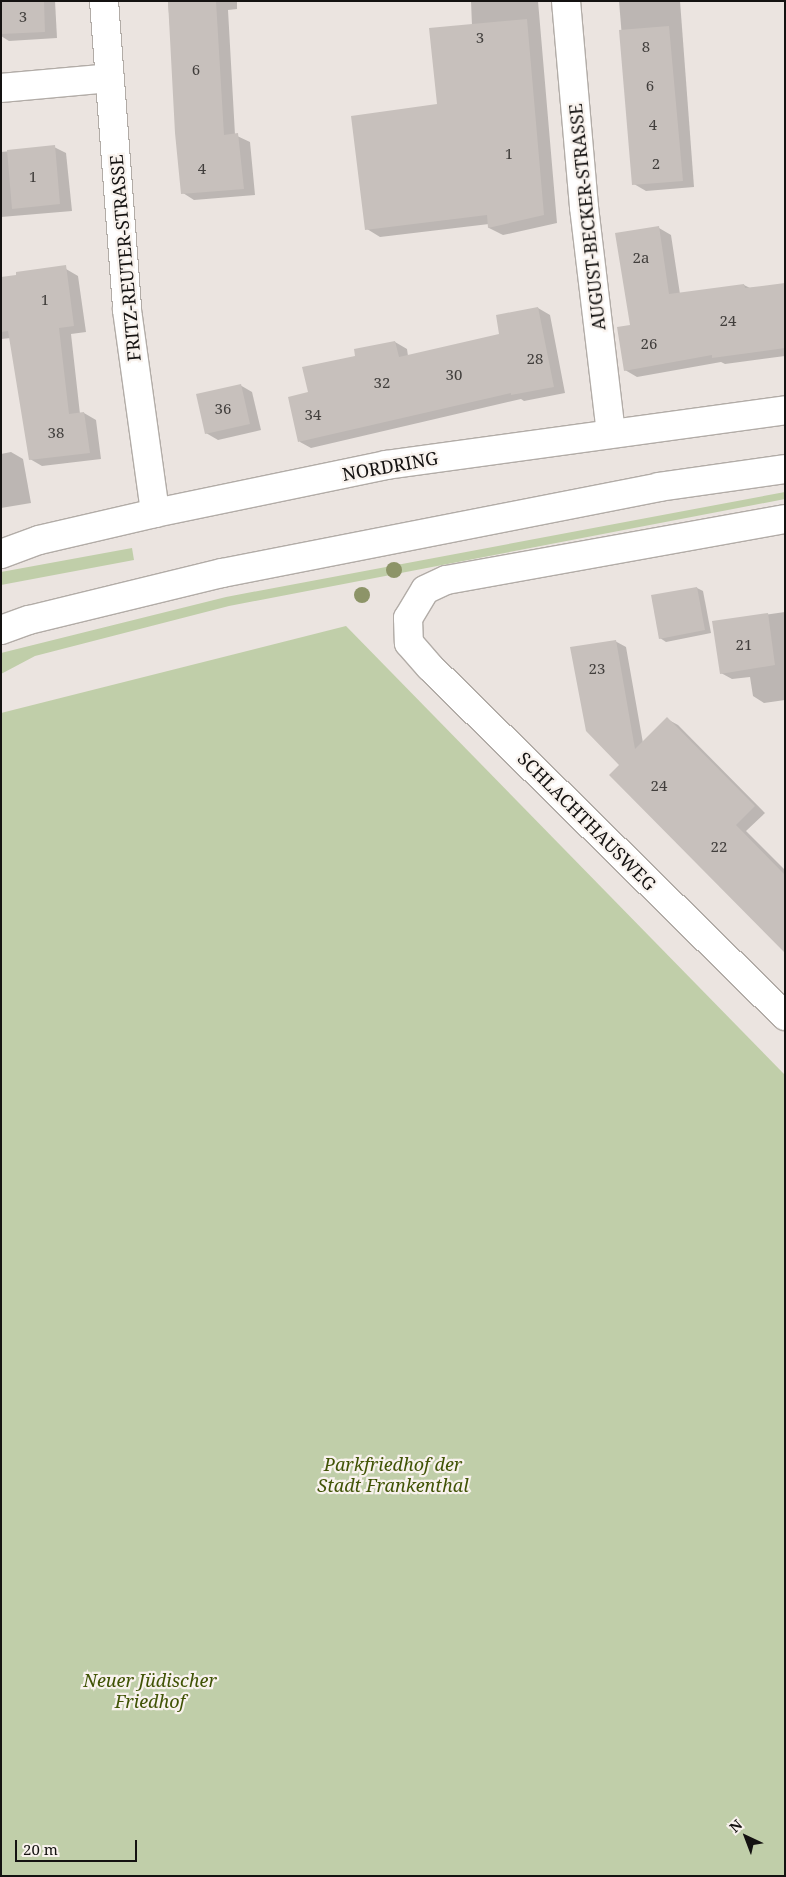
<!DOCTYPE html>
<meta charset="utf-8">
<style>
body{margin:0}
#map{position:relative;width:786px;height:1877px;overflow:hidden;background:#ebe4e0;font-family:"Noto Serif",serif}
div>[style]{position:absolute}
[style*='--x']{left:calc(var(--x)*1px);top:calc(var(--y)*1px);width:calc(var(--w)*1px);rotate:calc(var(--a)*1deg)}
.green>*{inset:0;background:#c0cea9}
.shadow>*{inset:0;background:#0003}
.building>*{inset:0;background:#c7c0bc}
.roads{filter:drop-shadow(1px 0 #b2aca7) drop-shadow(-1px 0 #b2aca7) drop-shadow(0 1px #b2aca7) drop-shadow(0 -1px #b2aca7)}
.minor>*{height:28px;margin:-14px;padding:0 14px;transform-origin:14px;border-radius:14px;background:#fff}
.major>*{height:28px;margin:-14px;padding:0 14px;transform-origin:14px;border-radius:14px;background:#fff}
.trees>*{width:16px;height:16px;margin:-8px;border-radius:50%;background:#8d9468}
span{translate:-50% -50%;white-space:nowrap;text-align:center;line-height:1.15;-webkit-text-stroke:4.5px #f8f2ed;paint-order:stroke}
.number-label{font-size:15px;color:#413e3c}
.number-label span{-webkit-text-stroke-width:0}
.street-label{font-size:18px;color:#141211}
.park-label{font-size:18px;color:#405305;font-style:italic}
.frame{position:absolute;inset:0;border:2px solid #141211;pointer-events:none}
.north{position:absolute;left:721px;top:1812px;width:50px;height:50px;-webkit-text-stroke:4px #f8f2ed;paint-order:stroke;rotate:317deg;font-size:14px;font-weight:700;line-height:20px;text-align:center;color:#141211}
.north::after{content:'';display:block;margin:auto;width:18px;height:22px;background:#141211;clip-path:polygon(50% 0,100% 100%,50% 72%,0 100%)}
.scale{position:absolute;left:15px;top:1840px;width:122px;height:22px;box-sizing:border-box;border:2px solid #141211;border-top:0;padding-left:6px;font-size:15px;line-height:18px;white-space:nowrap;color:#141211;-webkit-text-stroke:4px #f8f2ed;paint-order:stroke}
</style>
<div id="map">
<div class="green">
<div style="clip-path:polygon(785px 492px,785px 499px,229px 606px,35px 656px,1px 674px,1px 653px,226px 597px)"></div>
<div style="clip-path:polygon(132px 548px,134px 560px,1px 585px,1px 572px)"></div>
<div style="clip-path:polygon(346px 626px,785px 1075px,785px 1876px,1px 1876px,1px 713px)"></div>
</div>
<div class="shadow">
<div style="clip-path:polygon(1px 1px,55px 1px,57px 38px,9px 41px,1px 36px)"></div>
<div style="clip-path:polygon(168px 1px,237px 1px,237px 9px,228px 10px,235px 135px,250px 142px,255px 195px,194px 200px,183px 193px)"></div>
<div style="clip-path:polygon(471px 1px,538px 1px,557px 223px,503px 235px,489px 228px,489px 224px,380px 237px,367px 229px,438px 106px,472px 26px)"></div>
<div style="clip-path:polygon(619px 1px,680px 1px,694px 187px,646px 191px,634px 184px)"></div>
<div style="clip-path:polygon(54px 147px,66px 153px,72px 211px,1px 217px,1px 152px)"></div>
<div style="clip-path:polygon(659px 228px,671px 235px,680px 294px,744px 285px,750px 288px,785px 285px,785px 356px,725px 364px,721px 362px,637px 377px,625px 370px,631px 326px)"></div>
<div style="clip-path:polygon(66px 269px,78px 276px,86px 332px,71px 334px,80px 414px,84px 413px,96px 420px,101px 459px,42px 466px,30px 459px,11px 338px,1px 339px,1px 279px)"></div>
<div style="clip-path:polygon(538px 308px,550px 315px,565px 393px,524px 401px,521px 399px,311px 448px,300px 442px,289px 398px,310px 393px,357px 357px,395px 342px,407px 349px,408px 356px,501px 335px)"></div>
<div style="clip-path:polygon(240px 385px,252px 392px,261px 430px,218px 440px,206px 433px)"></div>
<div style="clip-path:polygon(11px 452px,23px 459px,31px 503px,1px 508px,1px 454px)"></div>
<div style="clip-path:polygon(697px 588px,703px 591px,711px 633px,666px 642px,660px 638px)"></div>
<div style="clip-path:polygon(785px 612px,785px 700px,764px 703px,753px 696px,750px 677px,732px 679px,721px 673px,714px 622px)"></div>
<div style="clip-path:polygon(615px 641px,626px 647px,643px 743px,667px 719px,678px 725px,765px 813px,746px 831px,785px 870px,785px 951px,621px 765px)"></div>
</div>
<div class="building">
<div style="clip-path:polygon(1px 1px,44px 1px,45px 32px,1px 34px)"></div>
<div style="clip-path:polygon(168px 1px,216px 1px,224px 135px,238px 133px,244px 189px,181px 194px,175px 133px)"></div>
<div style="clip-path:polygon(527px 19px,544px 215px,488px 228px,487px 215px,365px 230px,351px 116px,437px 104px,429px 28px)"></div>
<div style="clip-path:polygon(669px 26px,683px 181px,632px 185px,619px 30px)"></div>
<div style="clip-path:polygon(55px 145px,60px 204px,12px 209px,7px 150px)"></div>
<div style="clip-path:polygon(659px 226px,669px 294px,744px 284px,745px 288px,785px 283px,785px 348px,712px 358px,712px 355px,624px 371px,617px 327px,630px 325px,615px 233px)"></div>
<div style="clip-path:polygon(66px 265px,74px 326px,59px 328px,69px 414px,84px 412px,90px 453px,29px 460px,8px 331px,1px 332px,1px 277px,16px 275px,16px 272px)"></div>
<div style="clip-path:polygon(538px 307px,554px 387px,511px 395px,511px 393px,298px 442px,288px 397px,308px 392px,302px 367px,355px 356px,354px 349px,395px 341px,399px 357px,499px 334px,496px 315px)"></div>
<div style="clip-path:polygon(241px 384px,250px 424px,205px 434px,196px 394px)"></div>
<div style="clip-path:polygon(697px 587px,705px 630px,659px 639px,651px 595px)"></div>
<div style="clip-path:polygon(768px 613px,775px 665px,720px 674px,712px 621px)"></div>
<div style="clip-path:polygon(616px 640px,635px 749px,667px 717px,755px 806px,736px 825px,785px 875px,785px 953px,609px 775px,619px 765px,586px 731px,570px 647px)"></div>
</div>
<div class="roads">
<div class="minor">
<div style="--x:104;--y:1;--w:310;--a:85.7"></div>
<div style="--x:127;--y:310;--w:205;--a:82.1"></div>
<div style="--x:566;--y:1;--w:207;--a:85"></div>
<div style="--x:584;--y:207;--w:228;--a:83.2"></div>
<div style="--x:1;--y:88;--w:109;--a:-5.2"></div>
<div style="--x:785;--y:519;--w:344;--a:169.8"></div>
<div style="--x:446;--y:580;--w:23;--a:155"></div>
<div style="--x:425;--y:590;--w:33;--a:121"></div>
<div style="--x:408;--y:618;--w:25;--a:88"></div>
<div style="--x:409;--y:643;--w:32;--a:49"></div>
<div style="--x:430;--y:667;--w:498;--a:44.5"></div>
<div style="--x:1;--y:554;--w:40;--a:-20.2"></div>
<div style="--x:39;--y:540;--w:119;--a:-13.1"></div>
<div style="--x:155;--y:513;--w:236;--a:-11.7"></div>
<div style="--x:386;--y:465;--w:403;--a:-7.8"></div>
</div>
<div class="major">
<div style="--x:1;--y:630;--w:30;--a:-20"></div>
<div style="--x:29;--y:620;--w:199;--a:-13.7"></div>
<div style="--x:222;--y:573;--w:445;--a:-11.1"></div>
<div style="--x:659;--y:487;--w:127;--a:-8.1"></div>
</div>
</div>
<div class="trees">
<div style="left:394px;top:570px"></div>
<div style="left:362px;top:595px"></div>
</div>
<div class="number-label">
<span style="left:23px;top:17px">3</span>
<span style="left:480px;top:38px">3</span>
<span style="left:646px;top:47px">8</span>
<span style="left:196px;top:70px">6</span>
<span style="left:650px;top:86px">6</span>
<span style="left:653px;top:125px">4</span>
<span style="left:509px;top:154px">1</span>
<span style="left:656px;top:164px">2</span>
<span style="left:202px;top:169px">4</span>
<span style="left:33px;top:177px">1</span>
<span style="left:641px;top:258px">2a</span>
<span style="left:45px;top:300px">1</span>
<span style="left:728px;top:321px">24</span>
<span style="left:649px;top:344px">26</span>
<span style="left:535px;top:359px">28</span>
<span style="left:454px;top:375px">30</span>
<span style="left:382px;top:383px">32</span>
<span style="left:223px;top:409px">36</span>
<span style="left:313px;top:415px">34</span>
<span style="left:56px;top:433px">38</span>
<span style="left:744px;top:645px">21</span>
<span style="left:597px;top:669px">23</span>
<span style="left:659px;top:786px">24</span>
<span style="left:719px;top:847px">22</span>
</div>
<div class="street-label">
<span style="left:587px;top:217px;rotate:-96deg">AUGUST-BECKER-STRASSE</span>
<span style="left:125px;top:258px;rotate:-95deg">FRITZ-REUTER-STRASSE</span>
<span style="left:390px;top:466px;rotate:-10deg">NORDRING</span>
<span style="left:587px;top:821px;rotate:45deg">SCHLACHTHAUSWEG</span>
</div>
<div class="park-label">
<span style="left:393px;top:1475px">Parkfriedhof der<br>Stadt Frankenthal</span>
<span style="left:150px;top:1691px">Neuer Jüdischer<br>Friedhof</span>
</div>
<div class="frame"></div>
<div class="north">N</div>
<div class="scale">20 m</div>
</div>
